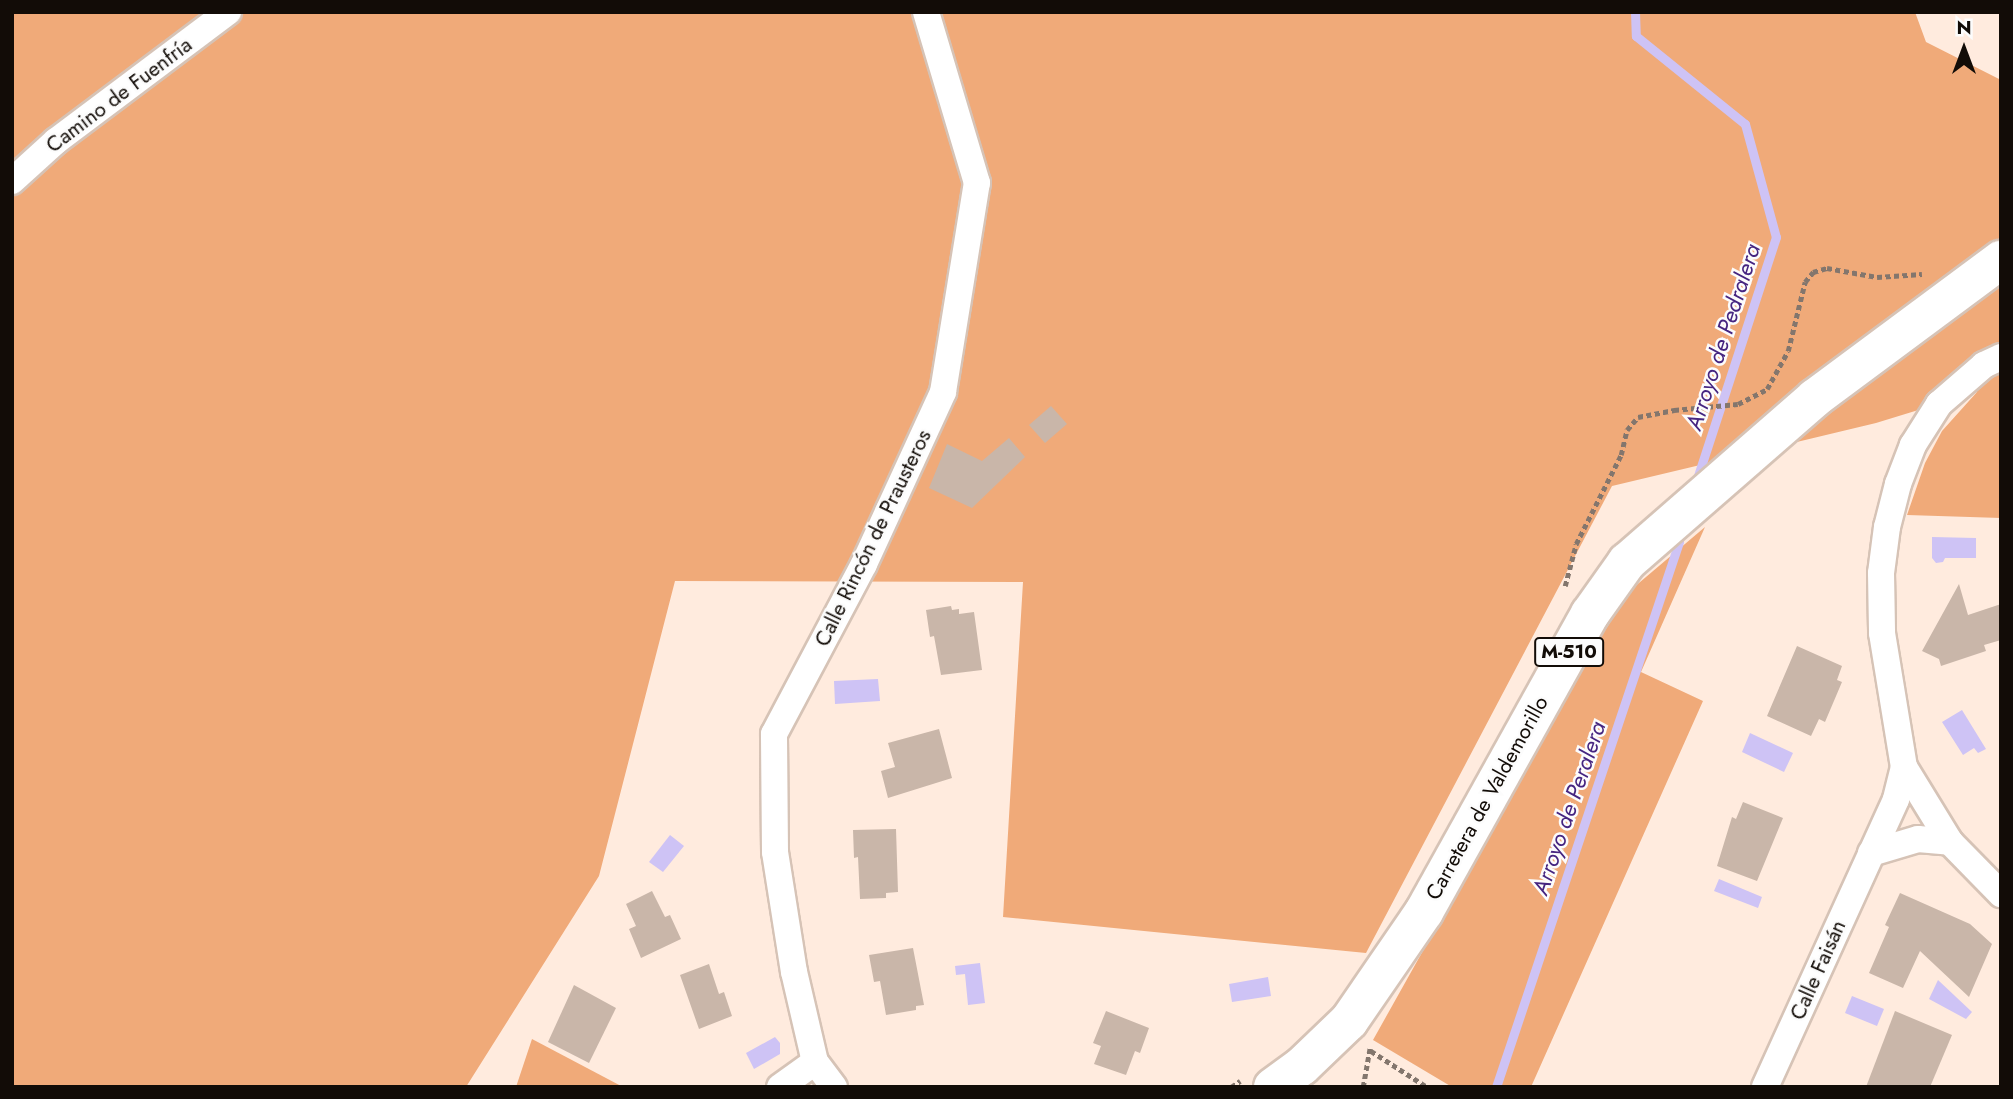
<!DOCTYPE html>
<meta charset="utf-8">
<style>
body{margin:0}
#map{position:relative;width:2013px;height:1099px;overflow:hidden;background:#ffebde;font-family:Jost,sans-serif}
div>[style]{position:absolute}
[style*='--x']{left:calc(var(--x)*1px);top:calc(var(--y)*1px);width:calc(var(--w)*1px);rotate:calc(var(--a)*1deg)}
.green>*{inset:0;background:#f0aa79}
.water>*{inset:0;background:#cec3f5}
.stream>*{height:9px;margin:-4.5px;padding:0 4.5px;transform-origin:4.5px;border-radius:4.5px;background:#cec3f5}
.building>*{inset:0;background:#c9b6a9}
.path>*{height:4.5px;margin-top:-2.25px;transform-origin:0;background:repeating-linear-gradient(90deg,#83766d 0 5px,transparent 0 8.5px)}
.roads{filter:drop-shadow(2px 0 #d6c3b6) drop-shadow(-2px 0 #d6c3b6) drop-shadow(0 2px #d6c3b6) drop-shadow(0 -2px #d6c3b6)}
.street>*{height:26px;margin:-13px;padding:0 13px;transform-origin:13px;border-radius:13px;background:#fff}
.primary>*{height:38px;margin:-19px;padding:0 19px;transform-origin:19px;border-radius:19px;background:#fff}
span{translate:-50% -50%;white-space:nowrap;text-align:center;line-height:1.15;-webkit-text-stroke:5px #fcfcfc;paint-order:stroke}
.shield-label span{padding:2px 5px;background:#fcfcfc;border:2px solid;border-radius:5px;-webkit-text-stroke-width:0}
.shield-label{font-size:19px;color:#120c07;font-weight:700}
.street-label{font-size:21px;color:#120c07}
.water-label{font-size:23px;color:#462580;font-style:italic}
.frame{position:absolute;inset:0;border:14px solid #120c07;pointer-events:none}
.north{position:absolute;left:1929px;top:14px;width:70px;height:70px;-webkit-text-stroke:5px #fcfcfc;paint-order:stroke;rotate:0deg;font-size:19px;font-weight:700;line-height:28px;text-align:center;color:#120c07}
.north::after{content:'';display:block;margin:auto;width:24px;height:32px;background:#120c07;clip-path:polygon(50% 0,100% 100%,50% 72%,0 100%)}
</style>
<div id="map">
<div class="green">
<div style="clip-path:polygon(12px 12px,1915px 12px,1926px 42px,2001px 80px,2001px 518px,1907px 515px,1925px 463px,1942px 431px,1977px 392px,1876px 423px,1612px 486px,1366px 953px,1003px 917px,1023px 582px,675px 581px,599px 876px,466px 1087px,12px 1087px)"></div>
<div style="clip-path:polygon(1705px 527px,1641px 672px,1703px 701px,1531px 1087px,1452px 1087px,1373px 1040px,1620px 599px)"></div>
<div style="clip-path:polygon(532px 1039px,623px 1087px,516px 1087px)"></div>
</div>
<div class="water">
<div style="clip-path:polygon(1932px 537px,1976px 538px,1976px 558px,1945px 558px,1943px 562px,1936px 563px,1932px 558px)"></div>
<div style="clip-path:polygon(878px 679px,880px 701px,835px 704px,834px 681px)"></div>
<div style="clip-path:polygon(1962px 710px,1986px 749px,1978px 753px,1974px 748px,1963px 755px,1942px 722px)"></div>
<div style="clip-path:polygon(1750px 733px,1793px 753px,1784px 772px,1742px 752px)"></div>
<div style="clip-path:polygon(670px 835px,684px 846px,663px 872px,649px 862px)"></div>
<div style="clip-path:polygon(1719px 879px,1762px 897px,1758px 908px,1714px 891px)"></div>
<div style="clip-path:polygon(980px 963px,985px 1003px,968px 1005px,965px 974px,956px 975px,955px 966px)"></div>
<div style="clip-path:polygon(1268px 977px,1271px 996px,1232px 1002px,1229px 984px)"></div>
<div style="clip-path:polygon(1938px 980px,1972px 1012px,1966px 1019px,1929px 999px)"></div>
<div style="clip-path:polygon(1852px 996px,1884px 1009px,1877px 1026px,1845px 1013px)"></div>
<div style="clip-path:polygon(775px 1037px,780px 1043px,780px 1054px,754px 1069px,746px 1053px)"></div>
</div>
<div class="stream">
<div style="--x:1635;--y:12;--w:24;--a:88"></div>
<div style="--x:1636;--y:36;--w:140;--a:38.9"></div>
<div style="--x:1745;--y:124;--w:117;--a:74.7"></div>
<div style="--x:1776;--y:237;--w:251;--a:108.1"></div>
<div style="--x:1496;--y:1087;--w:575;--a:-71.44"></div>
</div>
<div class="building">
<div style="clip-path:polygon(1051px 406px,1067px 424px,1045px 443px,1029px 425px)"></div>
<div style="clip-path:polygon(1009px 438px,1025px 457px,972px 508px,929px 488px,947px 444px,982px 461px)"></div>
<div style="clip-path:polygon(1959px 584px,1968px 615px,2001px 604px,2001px 640px,1984px 645px,1986px 651px,1941px 666px,1939px 659px,1922px 651px)"></div>
<div style="clip-path:polygon(951px 606px,952px 610px,959px 609px,959px 614px,974px 612px,982px 670px,941px 675px,934px 636px,930px 637px,926px 610px)"></div>
<div style="clip-path:polygon(1797px 646px,1842px 666px,1837px 680px,1842px 682px,1825px 722px,1819px 719px,1811px 736px,1767px 716px)"></div>
<div style="clip-path:polygon(939px 729px,952px 778px,888px 798px,881px 771px,895px 767px,888px 743px)"></div>
<div style="clip-path:polygon(1743px 802px,1783px 818px,1757px 881px,1717px 866px,1732px 817px,1736px 819px)"></div>
<div style="clip-path:polygon(896px 829px,898px 892px,886px 893px,886px 898px,860px 899px,858px 857px,854px 858px,853px 830px)"></div>
<div style="clip-path:polygon(652px 891px,665px 917px,670px 915px,681px 939px,641px 958px,629px 929px,636px 926px,626px 904px)"></div>
<div style="clip-path:polygon(1900px 893px,1970px 924px,1992px 944px,1969px 997px,1920px 951px,1903px 988px,1869px 973px,1889px 927px,1885px 925px)"></div>
<div style="clip-path:polygon(913px 948px,924px 1005px,916px 1006px,916px 1010px,886px 1015px,880px 981px,874px 982px,869px 955px)"></div>
<div style="clip-path:polygon(709px 964px,719px 994px,724px 992px,732px 1016px,699px 1029px,680px 975px)"></div>
<div style="clip-path:polygon(574px 985px,616px 1008px,589px 1063px,548px 1042px)"></div>
<div style="clip-path:polygon(1106px 1011px,1149px 1028px,1140px 1053px,1135px 1051px,1126px 1075px,1094px 1064px,1101px 1046px,1093px 1043px)"></div>
<div style="clip-path:polygon(1895px 1011px,1952px 1035px,1930px 1087px,1866px 1087px)"></div>
</div>
<div class="path">
<div style="--x:1565;--y:586;--w:43;--a:-75.3"></div>
<div style="--x:1576;--y:544;--w:100;--a:-63.2"></div>
<div style="--x:1621;--y:455;--w:26;--a:-77"></div>
<div style="--x:1627;--y:430;--w:17;--a:-50"></div>
<div style="--x:1638;--y:417;--w:37;--a:-11"></div>
<div style="--x:1674;--y:410;--w:64;--a:-5.4"></div>
<div style="--x:1738;--y:404;--w:33;--a:-27"></div>
<div style="--x:1767;--y:389;--w:43;--a:-61.1"></div>
<div style="--x:1788;--y:351;--w:71;--a:-76.2"></div>
<div style="--x:1805;--y:282;--w:13;--a:-51"></div>
<div style="--x:1813;--y:272;--w:15;--a:-16"></div>
<div style="--x:1827;--y:268;--w:51;--a:10.2"></div>
<div style="--x:1877;--y:277;--w:45;--a:-3.8"></div>
<div style="--x:1371;--y:1051;--w:67;--a:32.7"></div>
<div style="--x:1231;--y:1087;--w:11;--a:-34"></div>
<div style="--x:1363;--y:1087;--w:39;--a:-80"></div>
</div>
<div class="roads">
<div class="street">
<div style="--x:12;--y:181;--w:59;--a:-42.3"></div>
<div style="--x:56;--y:141;--w:215;--a:-36.9"></div>
<div style="--x:2001;--y:357;--w:19;--a:155"></div>
<div style="--x:1984;--y:365;--w:60;--a:139.1"></div>
<div style="--x:1939;--y:404;--w:49;--a:122.4"></div>
<div style="--x:1913;--y:445;--w:42;--a:111"></div>
<div style="--x:1898;--y:484;--w:44;--a:104.3"></div>
<div style="--x:1887;--y:527;--w:46;--a:97.4"></div>
<div style="--x:1881;--y:573;--w:60;--a:89"></div>
<div style="--x:1882;--y:633;--w:136;--a:80.7"></div>
<div style="--x:1904;--y:767;--w:88;--a:58.5"></div>
<div style="--x:1950;--y:842;--w:73;--a:45.6"></div>
<div style="--x:1871;--y:853;--w:49;--a:-16.6"></div>
<div style="--x:1918;--y:839;--w:32;--a:5"></div>
<div style="--x:780;--y:1087;--w:43;--a:-35.5"></div>
<div style="--x:834;--y:1087;--w:31;--a:-127"></div>
<div style="--x:815;--y:1062;--w:92;--a:-103.1"></div>
<div style="--x:794;--y:972;--w:121;--a:-99"></div>
<div style="--x:775;--y:852;--w:118;--a:-90.5"></div>
<div style="--x:774;--y:734;--w:192;--a:-62.1"></div>
<div style="--x:864;--y:564;--w:189;--a:-65.3"></div>
<div style="--x:943;--y:392;--w:212;--a:-80.8"></div>
<div style="--x:977;--y:183;--w:178;--a:-106.6"></div>
<div style="--x:1765;--y:1087;--w:316;--a:-65.5"></div>
<div style="--x:1896;--y:799;--w:33;--a:-76"></div>
</div>
<div class="primary">
<div style="--x:1273;--y:1087;--w:36;--a:-36"></div>
<div style="--x:1302;--y:1066;--w:65;--a:-43.8"></div>
<div style="--x:1349;--y:1021;--w:132;--a:-55.5"></div>
<div style="--x:1424;--y:912;--w:341;--a:-60.9"></div>
<div style="--x:1590;--y:614;--w:64;--a:-54.6"></div>
<div style="--x:1627;--y:562;--w:249;--a:-41.1"></div>
<div style="--x:1815;--y:398;--w:232;--a:-36.6"></div>
</div>
</div>
<div class="shield-label">
<span style="left:1569px;top:652px">M-510</span>
</div>
<div class="street-label">
<span style="left:119px;top:95px;rotate:-37deg">Camino de Fuenfría</span>
<span style="left:873px;top:538px;rotate:-64deg">Calle Rincón de Prausteros</span>
<span style="left:1487px;top:798px;rotate:-61deg">Carretera de Valdemorillo</span>
<span style="left:1818px;top:970px;rotate:-66deg">Calle Faisán</span>
</div>
<div class="water-label">
<span style="left:1723px;top:337px;rotate:-72deg">Arroyo de Pedralera</span>
<span style="left:1569px;top:808px;rotate:-71deg">Arroyo de Peralera</span>
</div>
<div class="frame"></div>
<div class="north">N</div>
</div>
